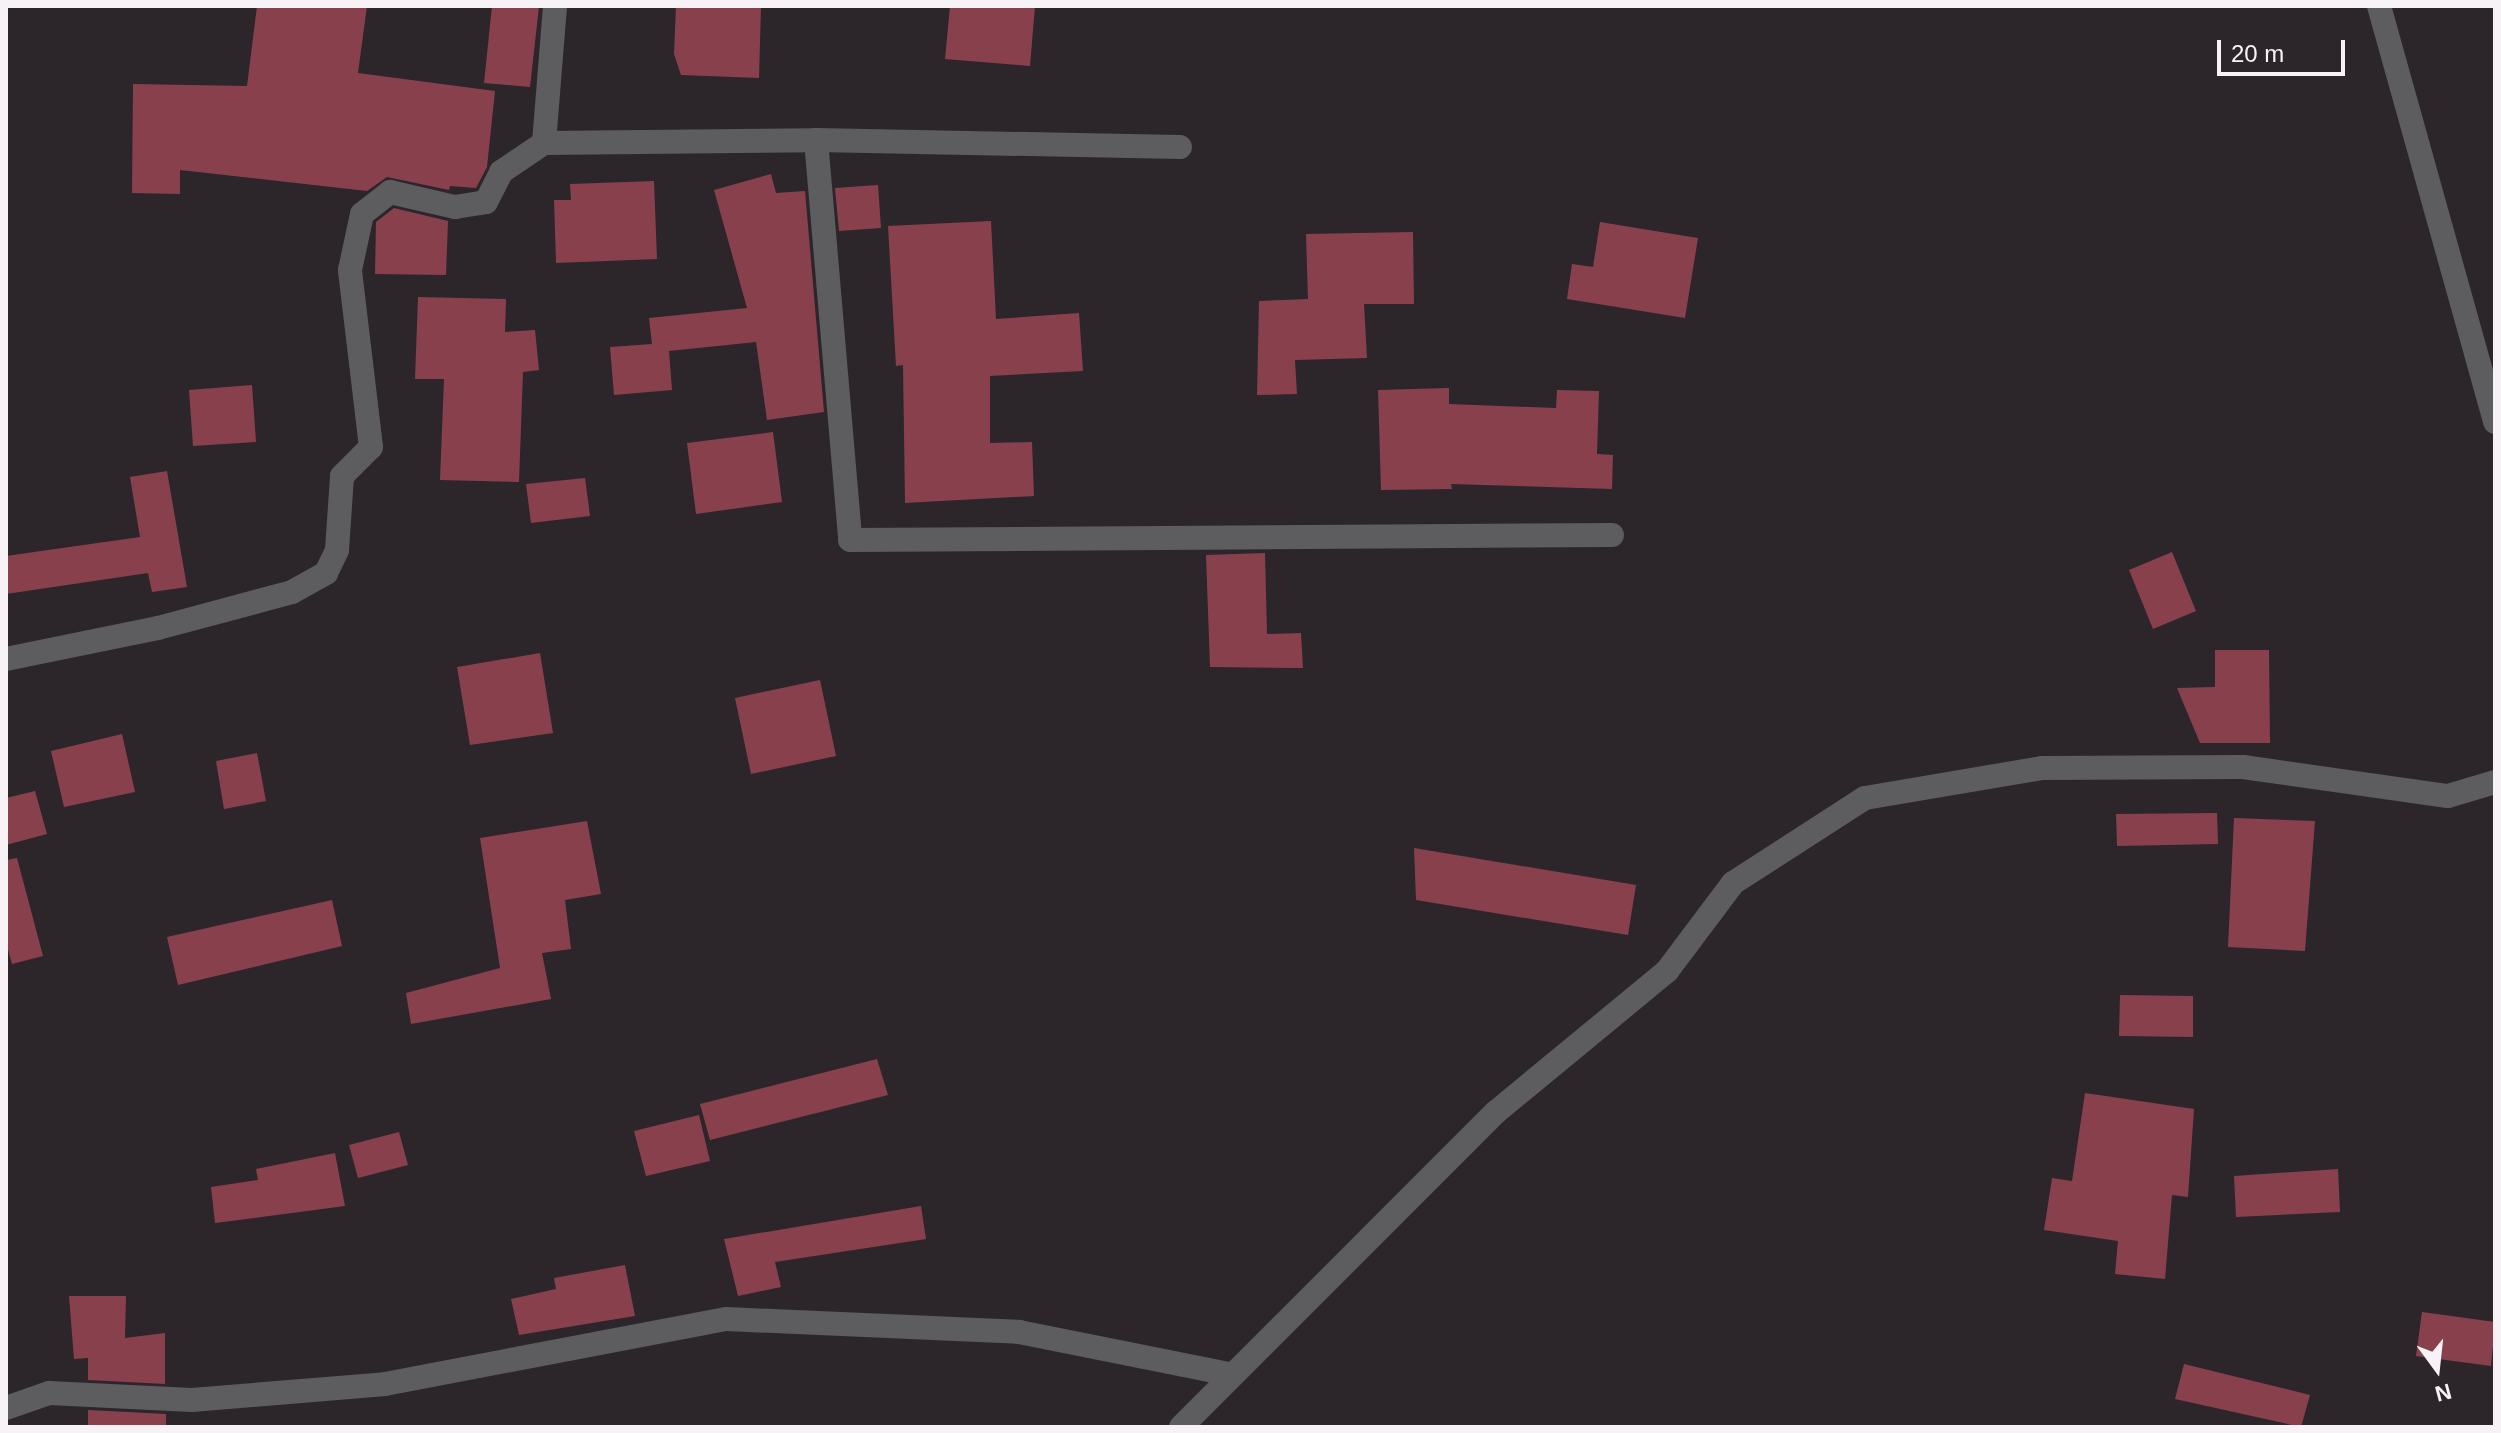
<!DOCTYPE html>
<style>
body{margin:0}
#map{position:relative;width:2501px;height:1433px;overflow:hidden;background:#2c262a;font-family:Helvetica,sans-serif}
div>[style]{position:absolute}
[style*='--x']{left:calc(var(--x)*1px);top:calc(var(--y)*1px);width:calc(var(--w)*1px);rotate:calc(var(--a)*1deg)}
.building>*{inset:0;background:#89404d}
.street>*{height:24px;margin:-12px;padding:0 12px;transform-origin:12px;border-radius:12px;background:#5d5c5f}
span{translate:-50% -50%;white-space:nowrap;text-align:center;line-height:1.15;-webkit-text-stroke:8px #2c262a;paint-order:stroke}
.frame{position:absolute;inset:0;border:8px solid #f6f2f5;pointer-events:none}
.north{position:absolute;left:2397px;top:1329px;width:80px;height:80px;-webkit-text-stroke:6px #2c262a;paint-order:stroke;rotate:165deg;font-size:22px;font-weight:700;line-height:32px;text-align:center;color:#f6f2f5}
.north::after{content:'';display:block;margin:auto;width:28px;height:36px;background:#f6f2f5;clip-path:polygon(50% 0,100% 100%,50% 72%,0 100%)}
.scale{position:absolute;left:2217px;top:40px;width:128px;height:36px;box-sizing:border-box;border:4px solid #f6f2f5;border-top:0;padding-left:10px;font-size:24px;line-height:28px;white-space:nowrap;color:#f6f2f5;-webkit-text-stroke:6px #2c262a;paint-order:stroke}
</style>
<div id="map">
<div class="building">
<div style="clip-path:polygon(257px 6px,367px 6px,358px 73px,495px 91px,487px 167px,476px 188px,450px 186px,449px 190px,387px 177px,367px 191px,180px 170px,180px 194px,132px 193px,133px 84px,247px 86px)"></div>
<div style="clip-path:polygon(492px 6px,539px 6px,530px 87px,484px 83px)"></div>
<div style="clip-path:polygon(676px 6px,761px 6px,759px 78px,681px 75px,674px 54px)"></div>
<div style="clip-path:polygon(950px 6px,1035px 6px,1030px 66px,945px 59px)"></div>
<div style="clip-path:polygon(771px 174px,776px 193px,805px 191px,824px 412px,767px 420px,756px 342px,669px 351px,672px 390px,614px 395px,610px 347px,652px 344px,649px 318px,747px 308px,714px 190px)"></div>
<div style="clip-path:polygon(654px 181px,657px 259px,556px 263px,554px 200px,571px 200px,570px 184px)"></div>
<div style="clip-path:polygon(878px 185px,881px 228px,839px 231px,835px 188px)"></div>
<div style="clip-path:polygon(394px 208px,448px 221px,446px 275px,375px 274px,376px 222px)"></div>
<div style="clip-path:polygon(991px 221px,996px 319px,1079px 313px,1083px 371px,990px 376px,990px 443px,1032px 442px,1034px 496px,905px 503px,903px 365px,896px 366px,888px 226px)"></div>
<div style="clip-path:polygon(1600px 222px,1698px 238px,1685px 318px,1567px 299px,1572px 264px,1593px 267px)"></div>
<div style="clip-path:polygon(1413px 232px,1414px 304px,1364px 304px,1367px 358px,1295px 360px,1297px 394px,1257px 395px,1259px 301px,1308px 299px,1306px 234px)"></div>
<div style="clip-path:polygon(418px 297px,506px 299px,505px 332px,535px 330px,539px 370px,523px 372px,519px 482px,440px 480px,444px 379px,415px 379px)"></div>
<div style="clip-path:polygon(252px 385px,256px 442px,193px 446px,189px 390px)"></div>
<div style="clip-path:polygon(1449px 388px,1449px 404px,1556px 408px,1557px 390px,1599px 391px,1597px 454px,1613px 455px,1612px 489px,1451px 484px,1452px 489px,1381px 490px,1378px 390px)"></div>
<div style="clip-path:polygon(773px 432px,782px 502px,696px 514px,687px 443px)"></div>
<div style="clip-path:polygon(167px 471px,187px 587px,152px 592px,148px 573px,6px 594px,6px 556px,140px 537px,130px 477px)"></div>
<div style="clip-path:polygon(585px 478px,590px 516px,531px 523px,526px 484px)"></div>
<div style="clip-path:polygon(2172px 552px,2196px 611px,2153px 629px,2129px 570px)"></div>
<div style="clip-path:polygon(1265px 553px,1267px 634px,1301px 633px,1303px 668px,1210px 667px,1206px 555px)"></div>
<div style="clip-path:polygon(2215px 650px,2269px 650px,2270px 743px,2200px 743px,2177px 688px,2215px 687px)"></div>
<div style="clip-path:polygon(540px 653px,553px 733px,470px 745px,457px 667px)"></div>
<div style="clip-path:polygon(820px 680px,836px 756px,751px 774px,735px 698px)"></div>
<div style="clip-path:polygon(122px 734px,135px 792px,64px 807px,51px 751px)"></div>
<div style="clip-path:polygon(257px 753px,266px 801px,224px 809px,216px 761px)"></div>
<div style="clip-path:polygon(35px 791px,47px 834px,6px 845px,6px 798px)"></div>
<div style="clip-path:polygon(2217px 813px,2218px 844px,2117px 846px,2116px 814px)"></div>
<div style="clip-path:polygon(2234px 818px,2315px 821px,2305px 951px,2228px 947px)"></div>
<div style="clip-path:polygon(587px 821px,601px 894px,565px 900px,571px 949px,542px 953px,551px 999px,411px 1024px,406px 993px,500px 968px,480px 838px)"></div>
<div style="clip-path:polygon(1414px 848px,1636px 885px,1628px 935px,1416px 900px)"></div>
<div style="clip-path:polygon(17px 858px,43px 956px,12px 964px,6px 942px,6px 860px)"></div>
<div style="clip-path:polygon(332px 900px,342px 946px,178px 985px,167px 937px)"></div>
<div style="clip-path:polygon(2120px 995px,2193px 996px,2193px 1037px,2119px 1036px)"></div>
<div style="clip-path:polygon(877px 1059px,888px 1095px,710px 1140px,700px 1104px)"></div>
<div style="clip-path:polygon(2085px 1093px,2194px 1109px,2188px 1197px,2172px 1195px,2165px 1279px,2115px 1274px,2118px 1241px,2044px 1230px,2052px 1178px,2072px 1181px)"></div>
<div style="clip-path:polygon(699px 1115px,710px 1161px,646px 1176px,634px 1131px)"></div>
<div style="clip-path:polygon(399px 1132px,408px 1165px,358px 1178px,349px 1145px)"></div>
<div style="clip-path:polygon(335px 1153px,345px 1206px,215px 1223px,211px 1187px,258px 1180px,256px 1169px)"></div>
<div style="clip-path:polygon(2338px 1169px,2340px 1212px,2236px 1217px,2234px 1176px)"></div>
<div style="clip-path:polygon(921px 1206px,926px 1239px,775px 1262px,781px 1287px,738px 1296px,724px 1239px)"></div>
<div style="clip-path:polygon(625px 1265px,635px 1316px,519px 1335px,511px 1299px,556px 1289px,554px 1278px)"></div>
<div style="clip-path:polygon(69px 1296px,126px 1296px,125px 1338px,165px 1333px,165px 1384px,88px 1380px,88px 1358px,74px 1359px)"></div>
<div style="clip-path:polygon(2422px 1312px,2495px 1322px,2491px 1366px,2416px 1356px)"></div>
<div style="clip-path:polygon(2184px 1364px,2310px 1395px,2301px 1427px,2175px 1399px)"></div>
<div style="clip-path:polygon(88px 1410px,166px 1414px,166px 1427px,88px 1427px)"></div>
</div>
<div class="street">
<div style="--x:2379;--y:6;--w:432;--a:74.4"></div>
<div style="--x:816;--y:140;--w:401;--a:85.1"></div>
<div style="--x:850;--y:540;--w:762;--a:-0.38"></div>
<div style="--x:544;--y:143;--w:272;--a:-0.6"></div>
<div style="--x:816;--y:140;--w:364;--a:1.1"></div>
<div style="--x:6;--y:659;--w:155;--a:-11.5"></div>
<div style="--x:158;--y:628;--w:139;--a:-15"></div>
<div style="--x:292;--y:592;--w:39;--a:-29"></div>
<div style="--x:326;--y:573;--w:25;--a:-64"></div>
<div style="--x:337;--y:550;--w:74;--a:-86.1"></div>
<div style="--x:342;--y:476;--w:41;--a:-45"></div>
<div style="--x:371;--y:447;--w:178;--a:-96.8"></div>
<div style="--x:350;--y:270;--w:57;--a:-77.9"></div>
<div style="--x:362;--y:214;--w:36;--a:-38"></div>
<div style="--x:390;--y:192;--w:67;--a:13"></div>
<div style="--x:455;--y:207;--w:31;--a:-9"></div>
<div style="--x:486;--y:202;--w:34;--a:-63"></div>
<div style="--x:501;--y:172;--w:52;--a:-34"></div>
<div style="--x:544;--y:143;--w:137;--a:-85.4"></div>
<div style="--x:6;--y:1408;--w:46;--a:-19.2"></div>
<div style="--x:49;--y:1393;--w:143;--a:2.8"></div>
<div style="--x:192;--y:1400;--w:194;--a:-4.7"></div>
<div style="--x:385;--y:1384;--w:347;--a:-10.8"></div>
<div style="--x:726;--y:1319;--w:293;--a:2.5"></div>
<div style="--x:1019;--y:1332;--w:214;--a:11.3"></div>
<div style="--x:1181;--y:1427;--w:445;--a:-45"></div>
<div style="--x:1496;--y:1112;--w:222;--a:-39.5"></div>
<div style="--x:1667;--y:971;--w:110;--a:-53.1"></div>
<div style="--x:1733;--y:883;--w:157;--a:-32.8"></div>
<div style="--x:1865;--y:798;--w:180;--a:-9.6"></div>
<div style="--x:2042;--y:768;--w:201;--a:-0.3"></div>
<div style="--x:2243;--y:767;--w:207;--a:8.1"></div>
<div style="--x:2448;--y:796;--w:49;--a:-16.6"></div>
</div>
<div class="frame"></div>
<div class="north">N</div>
<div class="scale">20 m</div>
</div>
